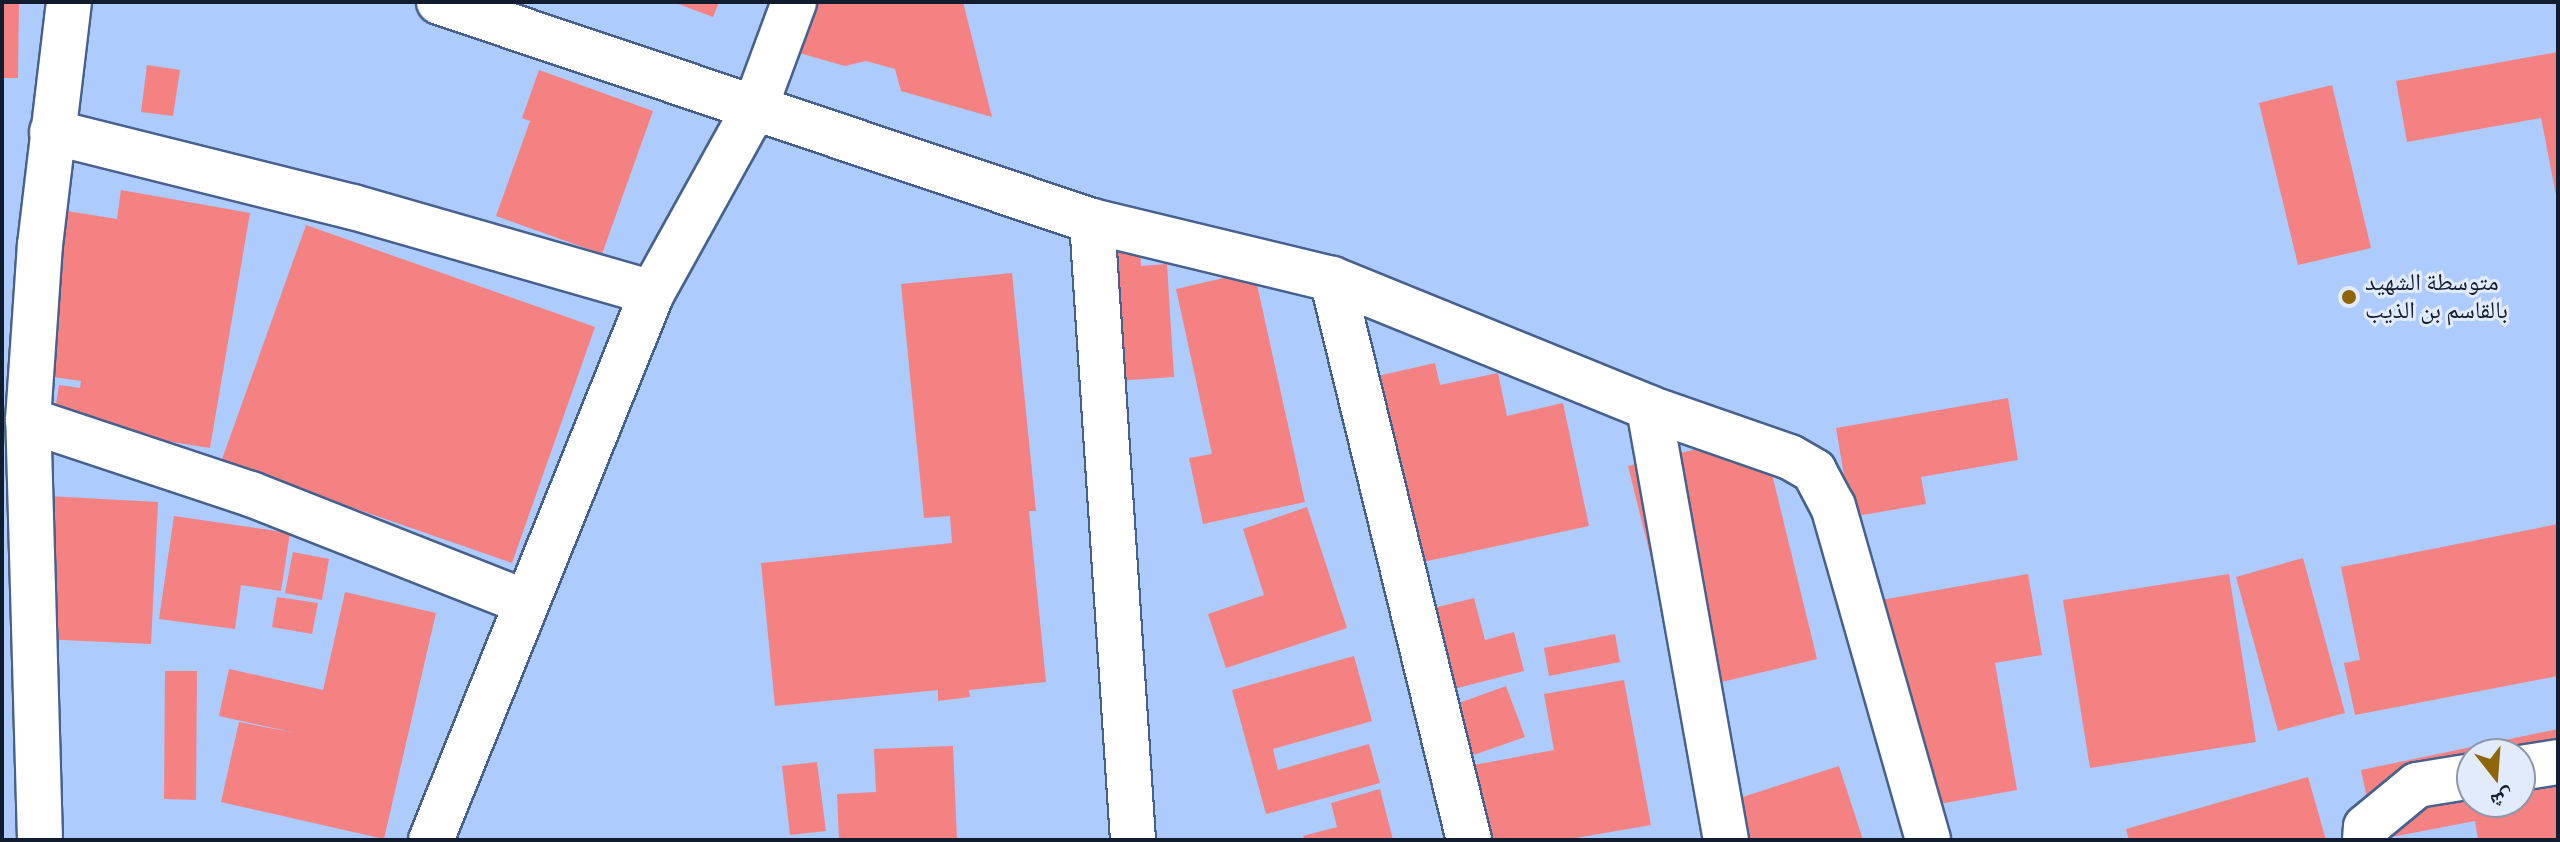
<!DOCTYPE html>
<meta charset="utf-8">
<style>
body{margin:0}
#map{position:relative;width:2560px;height:842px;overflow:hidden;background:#adcbfd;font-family:Signika,"Noto Naskh Arabic",sans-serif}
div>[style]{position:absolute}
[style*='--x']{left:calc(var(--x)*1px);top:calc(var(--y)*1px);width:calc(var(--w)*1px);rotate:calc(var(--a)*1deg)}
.building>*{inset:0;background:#f58283}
.roads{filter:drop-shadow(2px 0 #47618d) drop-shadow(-2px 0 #47618d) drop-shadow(0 2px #47618d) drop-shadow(0 -2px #47618d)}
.street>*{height:44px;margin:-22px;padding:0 22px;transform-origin:22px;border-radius:22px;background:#fff}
.dots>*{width:22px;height:22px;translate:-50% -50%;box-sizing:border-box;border:4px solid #e2ebfb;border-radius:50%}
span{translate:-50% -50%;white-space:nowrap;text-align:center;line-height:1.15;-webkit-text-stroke:6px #e2ebfb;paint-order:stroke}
.poi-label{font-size:24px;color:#111c2e}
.left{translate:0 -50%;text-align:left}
.frame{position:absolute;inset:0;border:4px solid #111c2e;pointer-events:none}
.north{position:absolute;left:2456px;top:738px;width:80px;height:80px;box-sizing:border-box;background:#e2ebfb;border:2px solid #8e98a9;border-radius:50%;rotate:163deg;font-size:22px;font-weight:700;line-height:32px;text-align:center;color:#111c2e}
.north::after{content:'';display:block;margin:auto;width:28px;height:36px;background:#8e650a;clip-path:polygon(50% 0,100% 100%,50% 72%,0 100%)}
</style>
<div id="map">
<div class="building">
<div style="clip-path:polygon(2px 2px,19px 2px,18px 78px,2px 78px)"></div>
<div style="clip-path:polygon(673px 2px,719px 2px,713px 17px)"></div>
<div style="clip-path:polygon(784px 2px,963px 2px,992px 117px,901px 91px,895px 69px,866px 61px,845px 66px,778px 47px)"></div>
<div style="clip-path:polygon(2558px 52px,2558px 205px,2541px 118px,2407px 142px,2396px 81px)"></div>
<div style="clip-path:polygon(147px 65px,180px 70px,173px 116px,141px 112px)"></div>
<div style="clip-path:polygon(539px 70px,653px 111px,602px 254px,496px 216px,530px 121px,522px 118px)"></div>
<div style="clip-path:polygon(2332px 85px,2371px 248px,2298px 265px,2259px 103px)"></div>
<div style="clip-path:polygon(121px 190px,250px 213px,210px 448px,53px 423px,59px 385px,80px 388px,81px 381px,40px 375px,67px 211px,117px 219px)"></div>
<div style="clip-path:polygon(306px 225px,595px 327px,512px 563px,221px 462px)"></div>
<div style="clip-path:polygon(1140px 251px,1141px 266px,1167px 264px,1174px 377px,1087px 383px,1079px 255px)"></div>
<div style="clip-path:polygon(1254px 271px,1305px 502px,1203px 524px,1189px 458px,1212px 454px,1176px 289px)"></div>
<div style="clip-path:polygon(1012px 273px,1036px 511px,1029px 511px,1046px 682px,969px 690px,970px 697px,938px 701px,938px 690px,775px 706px,761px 563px,952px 543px,950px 516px,924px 518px,901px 284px)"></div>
<div style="clip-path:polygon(1369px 337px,1378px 376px,1435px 363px,1440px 385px,1498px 373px,1507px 416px,1563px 403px,1589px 526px,1381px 571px,1332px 344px)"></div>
<div style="clip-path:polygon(2008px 398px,2018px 460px,1921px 477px,1926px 504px,1851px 517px,1836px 428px)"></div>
<div style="clip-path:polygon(1762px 433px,1817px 659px,1684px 691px,1628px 466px)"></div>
<div style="clip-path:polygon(48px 496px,158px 502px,151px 644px,40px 639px)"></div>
<div style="clip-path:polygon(1307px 507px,1347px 628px,1226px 668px,1208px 614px,1264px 595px,1243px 529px)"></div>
<div style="clip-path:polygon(174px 516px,290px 533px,281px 591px,241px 585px,235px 629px,159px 619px)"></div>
<div style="clip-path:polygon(2558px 524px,2558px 676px,2355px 715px,2344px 663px,2360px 660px,2341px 567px)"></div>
<div style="clip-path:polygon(293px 552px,329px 559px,322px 600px,285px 593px)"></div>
<div style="clip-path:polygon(2303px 558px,2345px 713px,2278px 731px,2236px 577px)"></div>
<div style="clip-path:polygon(2028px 574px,2042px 655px,1995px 663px,2017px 790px,1917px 808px,1881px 600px)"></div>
<div style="clip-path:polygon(2229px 574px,2256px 742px,2090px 768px,2063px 600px)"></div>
<div style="clip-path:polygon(345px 592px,436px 613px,384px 839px,221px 802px,239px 722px,296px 733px,219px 716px,229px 669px,323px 690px)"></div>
<div style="clip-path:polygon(277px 597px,318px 603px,312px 634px,272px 627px)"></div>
<div style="clip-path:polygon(1474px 598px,1485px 640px,1514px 632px,1524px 671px,1430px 695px,1409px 614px)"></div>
<div style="clip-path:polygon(1615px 634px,1620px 662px,1549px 676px,1544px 648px)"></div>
<div style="clip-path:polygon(1354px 656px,1372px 721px,1273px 749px,1278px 770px,1369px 744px,1380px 783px,1266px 814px,1232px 690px)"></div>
<div style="clip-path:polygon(165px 671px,197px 671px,196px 800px,164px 799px)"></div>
<div style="clip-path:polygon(1624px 680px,1651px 825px,1564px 840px,1459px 840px,1447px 770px,1554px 750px,1544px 694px)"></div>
<div style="clip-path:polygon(1506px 686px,1525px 737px,1442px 766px,1423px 716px)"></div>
<div style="clip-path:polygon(evenodd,2558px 729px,2558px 840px,2478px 840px,2475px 821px,2376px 840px,2361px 770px,2558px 729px,2472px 754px,2520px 754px,2520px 802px,2472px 802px,2472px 754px)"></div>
<div style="clip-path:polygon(953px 746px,957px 840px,839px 840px,837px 794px,876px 792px,874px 749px)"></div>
<div style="clip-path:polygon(817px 762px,826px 831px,790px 835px,782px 766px)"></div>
<div style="clip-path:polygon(1839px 766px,1863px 840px,1708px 840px,1699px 811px)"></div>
<div style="clip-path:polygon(2308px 777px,2326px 840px,2129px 840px,2126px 829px)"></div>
<div style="clip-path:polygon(1380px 789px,1393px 840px,1305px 840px,1303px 836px,1337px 827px,1331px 803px)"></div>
</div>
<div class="roads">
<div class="street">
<div style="--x:439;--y:2;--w:689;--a:18.54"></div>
<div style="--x:1092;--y:221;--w:247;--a:13.6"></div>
<div style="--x:1332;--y:279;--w:342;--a:22.1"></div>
<div style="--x:1649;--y:408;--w:149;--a:19.2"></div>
<div style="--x:1790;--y:457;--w:28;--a:30"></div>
<div style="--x:1814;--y:471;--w:40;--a:62"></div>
<div style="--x:1833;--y:506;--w:347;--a:74.1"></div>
<div style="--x:52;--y:132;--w:310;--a:14"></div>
<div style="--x:353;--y:207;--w:311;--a:16"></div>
<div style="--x:1092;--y:221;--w:620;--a:86.21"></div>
<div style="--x:1332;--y:279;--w:577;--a:76.28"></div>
<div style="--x:1649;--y:408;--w:439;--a:79.9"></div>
<div style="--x:28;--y:420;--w:235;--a:18.4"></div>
<div style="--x:251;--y:494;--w:295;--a:21.5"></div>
<div style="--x:2520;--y:768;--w:38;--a:-9"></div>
<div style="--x:40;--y:840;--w:420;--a:-91.6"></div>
<div style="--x:28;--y:420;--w:175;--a:-86.1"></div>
<div style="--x:40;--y:245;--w:245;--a:-83.2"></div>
<div style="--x:431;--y:840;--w:590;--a:-68"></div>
<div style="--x:652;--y:293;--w:215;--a:-61"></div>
<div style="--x:756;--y:105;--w:110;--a:-69.7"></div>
<div style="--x:2365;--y:840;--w:13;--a:-86"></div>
<div style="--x:2366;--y:827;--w:66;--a:-39.5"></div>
<div style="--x:2417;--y:785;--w:56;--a:-9.3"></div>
</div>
</div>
<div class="dots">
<div style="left:2349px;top:297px;background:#8e650a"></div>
</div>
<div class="poi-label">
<span class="left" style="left:2365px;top:297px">متوسطة الشهيد<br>بالقاسم بن الذيب</span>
</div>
<div class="frame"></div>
<div class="north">ش</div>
</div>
